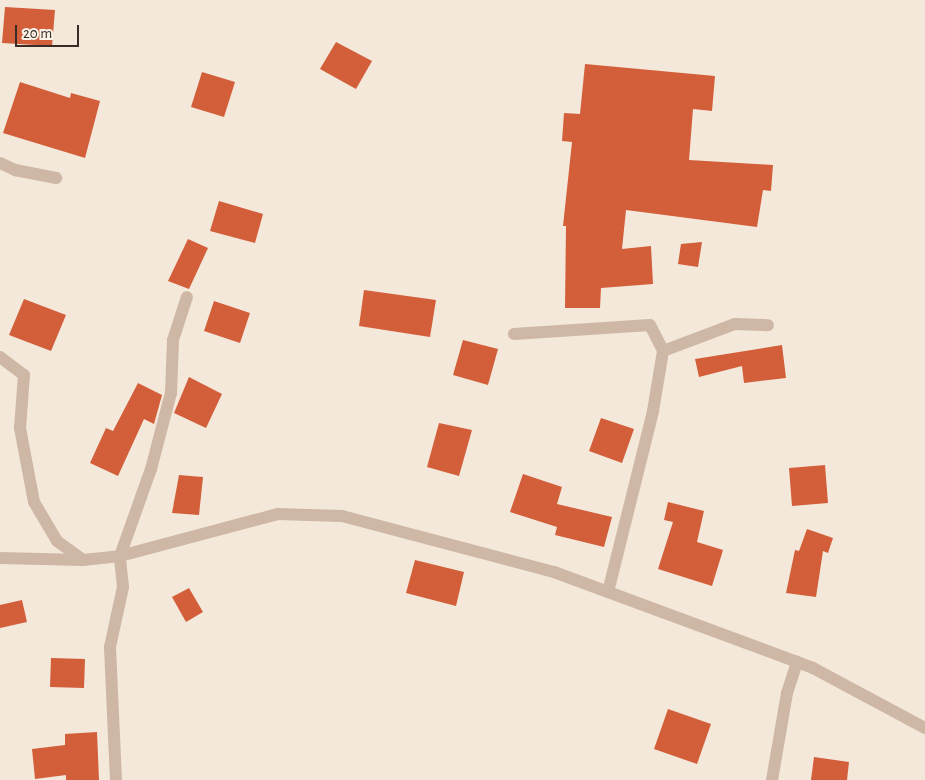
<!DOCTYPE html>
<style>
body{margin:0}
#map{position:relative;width:925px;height:780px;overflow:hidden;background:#f4e8da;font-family:"Alegreya Sans",sans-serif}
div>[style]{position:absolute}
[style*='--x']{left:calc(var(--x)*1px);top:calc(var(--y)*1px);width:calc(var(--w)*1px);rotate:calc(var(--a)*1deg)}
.building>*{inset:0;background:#d35e3a}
.street>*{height:12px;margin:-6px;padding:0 6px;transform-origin:6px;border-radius:6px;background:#ceb7a5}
span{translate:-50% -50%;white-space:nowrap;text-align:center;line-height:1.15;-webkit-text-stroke:4px #fbf2e7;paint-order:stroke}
.scale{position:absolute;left:15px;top:25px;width:64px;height:22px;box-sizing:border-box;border:2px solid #392c27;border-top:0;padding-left:6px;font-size:15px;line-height:18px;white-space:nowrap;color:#392c27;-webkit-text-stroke:4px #fbf2e7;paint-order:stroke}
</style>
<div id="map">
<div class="building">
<div style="clip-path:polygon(5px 7px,55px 10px,52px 46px,2px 43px)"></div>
<div style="clip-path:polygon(336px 42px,372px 61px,356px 89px,320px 69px)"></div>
<div style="clip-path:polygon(585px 64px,715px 76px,712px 111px,693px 109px,689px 160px,773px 165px,771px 191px,763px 190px,757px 227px,626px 210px,622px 249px,651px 246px,653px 284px,601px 288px,600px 308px,565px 308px,566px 226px,563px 226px,572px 142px,562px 141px,564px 113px,580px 114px)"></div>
<div style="clip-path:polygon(202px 72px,235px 82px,224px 117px,191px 107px)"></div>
<div style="clip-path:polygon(20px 82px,70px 98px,71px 93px,100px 101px,85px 158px,3px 133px)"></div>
<div style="clip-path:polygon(219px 201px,263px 214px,255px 243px,210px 231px)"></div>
<div style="clip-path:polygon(188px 239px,208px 248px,189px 289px,168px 281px)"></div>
<div style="clip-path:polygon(702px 242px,698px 267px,678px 264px,681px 244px)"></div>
<div style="clip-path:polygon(364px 290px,436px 300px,430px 337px,359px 326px)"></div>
<div style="clip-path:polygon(24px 299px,66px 315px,51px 351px,9px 335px)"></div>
<div style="clip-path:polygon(214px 301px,250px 313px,240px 343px,204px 331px)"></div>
<div style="clip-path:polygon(463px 340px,498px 349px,488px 385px,453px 375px)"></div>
<div style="clip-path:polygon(782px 345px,786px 378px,744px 383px,742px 366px,699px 377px,695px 359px)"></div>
<div style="clip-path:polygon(189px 377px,222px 394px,206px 428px,174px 413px)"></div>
<div style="clip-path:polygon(138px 383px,162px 395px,154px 424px,144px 419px,118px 476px,90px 463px,106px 428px,113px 431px)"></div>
<div style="clip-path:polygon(601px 418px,634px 429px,622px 463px,589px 451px)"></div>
<div style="clip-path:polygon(439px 423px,472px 430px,459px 476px,427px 467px)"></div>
<div style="clip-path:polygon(825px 465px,828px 503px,792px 506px,789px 468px)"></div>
<div style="clip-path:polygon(523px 474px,562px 487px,557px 504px,612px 517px,604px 547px,555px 535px,557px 527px,510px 512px)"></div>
<div style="clip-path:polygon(179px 475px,203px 477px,199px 515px,172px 513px)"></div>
<div style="clip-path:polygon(668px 502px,704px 511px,697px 542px,723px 550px,712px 586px,658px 569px,673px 522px,664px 520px)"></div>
<div style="clip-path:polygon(807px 529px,833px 538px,828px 553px,823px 551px,816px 597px,786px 593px,795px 550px,799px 551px)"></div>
<div style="clip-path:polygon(415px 560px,464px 572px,456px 606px,406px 593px)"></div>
<div style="clip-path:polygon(189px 588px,203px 612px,186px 622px,172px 597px)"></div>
<div style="clip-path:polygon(22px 600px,27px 622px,0 628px,0 605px)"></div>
<div style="clip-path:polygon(51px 658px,85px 659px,84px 688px,50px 687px)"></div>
<div style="clip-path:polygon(668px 709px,711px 724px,697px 764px,654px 749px)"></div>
<div style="clip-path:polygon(97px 732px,99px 780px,66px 780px,66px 775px,35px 779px,32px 749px,65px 745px,65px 734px)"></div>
<div style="clip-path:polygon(814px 757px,849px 762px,847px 780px,811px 780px)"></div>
</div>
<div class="street">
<div style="--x:0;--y:163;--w:17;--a:25"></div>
<div style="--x:15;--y:170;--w:42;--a:11"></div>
<div style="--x:514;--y:334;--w:136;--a:-3.8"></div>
<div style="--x:650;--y:325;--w:29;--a:63"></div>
<div style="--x:0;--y:357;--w:30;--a:37"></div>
<div style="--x:24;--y:375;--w:53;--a:94.3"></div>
<div style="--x:20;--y:428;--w:75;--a:79.3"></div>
<div style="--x:34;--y:502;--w:45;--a:59.5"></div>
<div style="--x:57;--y:541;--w:32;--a:36"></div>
<div style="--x:0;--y:558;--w:83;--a:1.4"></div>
<div style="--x:83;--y:560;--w:37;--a:-6"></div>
<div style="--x:120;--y:556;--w:163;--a:-14.9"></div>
<div style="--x:278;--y:514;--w:64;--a:1.8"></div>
<div style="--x:342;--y:516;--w:219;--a:14.8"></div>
<div style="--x:554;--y:572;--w:276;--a:20.3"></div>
<div style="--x:813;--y:668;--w:127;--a:28.2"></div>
<div style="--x:608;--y:592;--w:187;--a:-76"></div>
<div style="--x:653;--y:411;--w:61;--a:-80.5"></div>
<div style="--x:663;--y:351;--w:77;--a:-20.6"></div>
<div style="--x:735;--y:324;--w:33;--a:2"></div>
<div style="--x:116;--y:780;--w:133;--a:-92.6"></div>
<div style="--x:110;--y:647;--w:61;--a:-77.8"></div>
<div style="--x:123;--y:587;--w:31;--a:-96"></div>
<div style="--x:120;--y:556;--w:92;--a:-70.4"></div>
<div style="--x:151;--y:469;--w:79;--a:-75.3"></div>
<div style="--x:171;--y:393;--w:53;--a:-87.8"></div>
<div style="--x:173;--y:340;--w:45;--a:-72"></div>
<div style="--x:772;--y:780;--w:88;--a:-80.2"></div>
<div style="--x:787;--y:693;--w:33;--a:-72"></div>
</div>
<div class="scale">20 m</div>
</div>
